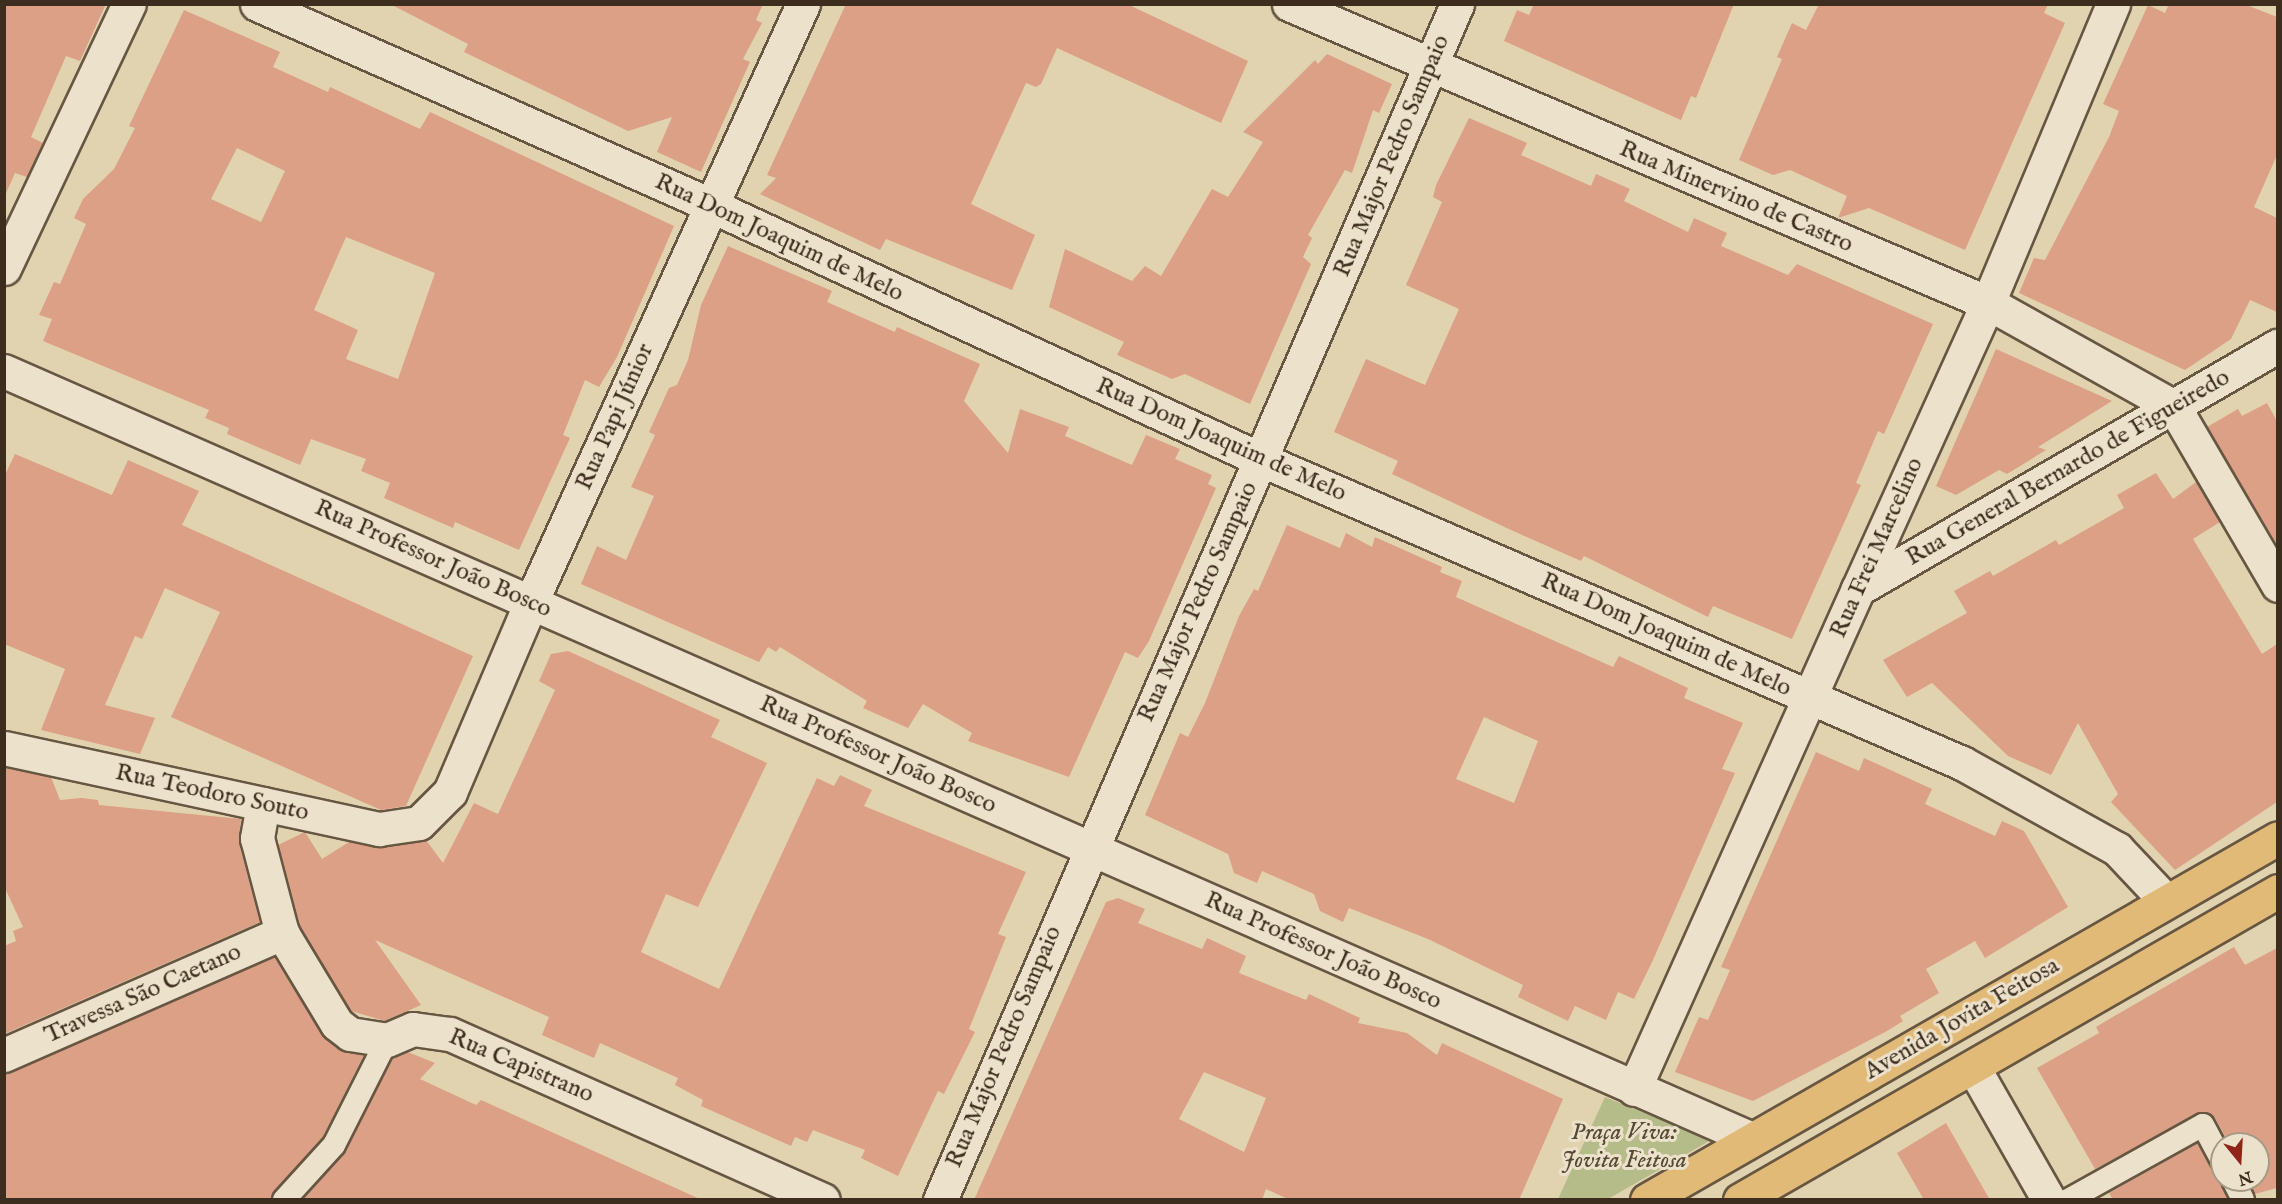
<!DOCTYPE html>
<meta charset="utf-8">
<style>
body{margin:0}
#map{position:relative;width:2282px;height:1204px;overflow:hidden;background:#e2d3b0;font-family:"IM FELL English",serif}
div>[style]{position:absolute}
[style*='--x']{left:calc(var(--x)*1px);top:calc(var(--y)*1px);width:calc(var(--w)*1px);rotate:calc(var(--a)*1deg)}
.green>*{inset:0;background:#b5bc8a}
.building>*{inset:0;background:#dba085}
.roads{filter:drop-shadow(2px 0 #665642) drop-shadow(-2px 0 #665642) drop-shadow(0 2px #665642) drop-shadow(0 -2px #665642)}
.lane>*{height:22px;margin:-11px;padding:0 11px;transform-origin:11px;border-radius:11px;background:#ece2cc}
.street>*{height:33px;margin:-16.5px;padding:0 16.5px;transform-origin:16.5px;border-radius:16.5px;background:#ece2cc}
.secondary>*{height:33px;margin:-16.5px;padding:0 16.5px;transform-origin:16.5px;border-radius:16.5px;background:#ece2cc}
.primary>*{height:33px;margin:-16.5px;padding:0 16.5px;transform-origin:16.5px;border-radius:16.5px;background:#e1ba78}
span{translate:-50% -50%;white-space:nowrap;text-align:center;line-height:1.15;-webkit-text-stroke:6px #ece2cc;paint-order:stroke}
.street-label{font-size:24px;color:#3d2d1e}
.park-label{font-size:24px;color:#554a34;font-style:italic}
.frame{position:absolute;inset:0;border:6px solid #3d2d1e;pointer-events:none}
.north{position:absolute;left:2210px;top:1132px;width:60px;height:60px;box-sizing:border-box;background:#ece2cc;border:2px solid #a69a86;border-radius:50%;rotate:162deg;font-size:16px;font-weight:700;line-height:24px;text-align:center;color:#3d2d1e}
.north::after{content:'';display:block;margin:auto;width:21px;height:27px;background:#8f2418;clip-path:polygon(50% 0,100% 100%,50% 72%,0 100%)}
</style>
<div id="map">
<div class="green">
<div style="clip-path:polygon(1605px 1097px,1711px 1140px,1608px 1199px,1558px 1199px)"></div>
</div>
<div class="building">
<div style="clip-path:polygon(4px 4px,106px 4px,80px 61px,66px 56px,31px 137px,43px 143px,27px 177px,15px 173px,4px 198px)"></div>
<div style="clip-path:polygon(390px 4px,763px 4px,756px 20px,762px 23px,743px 59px,750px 62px,701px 172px,657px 152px,672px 117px,628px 131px,464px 52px,468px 44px)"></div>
<div style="clip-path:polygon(846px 4px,1127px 4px,1248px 61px,1221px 123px,1057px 48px,1041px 84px,1036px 87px,1026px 83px,971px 204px,1035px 235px,1012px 290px,886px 239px,880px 250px,760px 194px,776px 178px,767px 175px)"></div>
<div style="clip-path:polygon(1534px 4px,1734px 4px,1696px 98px,1691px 96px,1681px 120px,1504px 41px,1517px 10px,1529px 15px)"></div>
<div style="clip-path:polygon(1819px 4px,2048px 4px,2044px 13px,2065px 23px,1965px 250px,1869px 208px,1838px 218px,1847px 196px,1790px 170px,1773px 175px,1739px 160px,1782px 59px,1777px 57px,1792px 23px,1806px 30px)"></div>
<div style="clip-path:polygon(2169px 4px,2244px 4px,2277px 17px,2277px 155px,2254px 207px,2277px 218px,2277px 312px,2250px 300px,2231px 339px,2185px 370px,2019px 293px,2034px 258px,2045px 260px,2109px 137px,2119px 111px,2103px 104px,2148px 5px,2165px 13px)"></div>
<div style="clip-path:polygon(evenodd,184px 10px,280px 52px,273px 67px,328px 92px,330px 87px,420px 129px,430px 112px,674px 226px,617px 357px,599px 387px,585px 380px,563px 435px,570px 438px,519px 550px,455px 522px,453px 528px,384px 498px,390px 483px,361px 471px,366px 459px,311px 439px,300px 465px,227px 434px,229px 428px,205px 418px,209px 410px,43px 341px,52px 319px,39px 315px,54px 282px,60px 284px,86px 224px,74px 218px,83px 199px,114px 169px,135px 128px,129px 126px,184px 10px,237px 148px,285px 171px,261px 222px,211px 199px,237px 148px,184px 10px,346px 237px,435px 273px,398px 379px,346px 359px,358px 330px,314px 310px,346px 237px)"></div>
<div style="clip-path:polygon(1327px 54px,1392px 84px,1379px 113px,1373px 110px,1352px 173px,1345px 170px,1308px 235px,1312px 238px,1303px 257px,1311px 264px,1250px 404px,1185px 374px,1172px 379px,1117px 355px,1124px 342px,1049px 307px,1065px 249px,1132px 281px,1145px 266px,1161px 276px,1212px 189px,1228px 197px,1263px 142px,1243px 132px,1315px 60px,1318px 64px)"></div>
<div style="clip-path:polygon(1469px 118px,1527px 143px,1521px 155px,1591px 186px,1596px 174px,1630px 189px,1624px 201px,1688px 232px,1694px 218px,1727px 233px,1721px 246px,1788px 275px,1797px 264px,1933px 324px,1884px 434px,1878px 431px,1856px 483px,1861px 485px,1792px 639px,1713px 606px,1708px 617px,1584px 556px,1581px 561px,1511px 530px,1392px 474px,1398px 461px,1334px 432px,1366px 359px,1425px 385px,1459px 309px,1406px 285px,1442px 202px,1433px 197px,1436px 185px)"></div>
<div style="clip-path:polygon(728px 246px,832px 291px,827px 302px,895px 332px,897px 327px,980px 364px,964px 401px,1008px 453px,1020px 409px,1069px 427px,1065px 436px,1132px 465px,1146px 435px,1180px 449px,1175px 459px,1212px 475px,1208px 484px,1216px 488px,1149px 641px,1138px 658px,1125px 652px,1069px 777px,968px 741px,972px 733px,923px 704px,908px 728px,863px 708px,867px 701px,780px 647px,776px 652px,768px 647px,759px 662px,581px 584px,597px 546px,626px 560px,654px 496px,631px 487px,655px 435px,649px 432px,669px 388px,677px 385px,688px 360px,701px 305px)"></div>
<div style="clip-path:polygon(1996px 349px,2112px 401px,2038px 447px,2046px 450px,2007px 474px,1999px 470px,1956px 495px,1936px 486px)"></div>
<div style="clip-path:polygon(2267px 403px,2277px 421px,2277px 545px,2207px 427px,2238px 409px,2242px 416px)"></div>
<div style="clip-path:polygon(15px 454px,112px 495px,128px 460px,199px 491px,182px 525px,473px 656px,406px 806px,381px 810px,171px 717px,220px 612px,165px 588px,142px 639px,135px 636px,105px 705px,155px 718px,140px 754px,41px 730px,65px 669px,4px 644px,4px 477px)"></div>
<div style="clip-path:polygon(2156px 473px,2173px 499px,2196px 482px,2220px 522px,2193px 539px,2262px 654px,2277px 644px,2277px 802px,2175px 870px,2111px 802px,2118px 794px,2078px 723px,2051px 775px,2008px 756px,1932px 683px,1907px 697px,1883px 660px,1967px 613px,1954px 591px,1990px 571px,1993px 576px,2056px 540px,2059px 545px,2124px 508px,2117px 495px)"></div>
<div style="clip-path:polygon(evenodd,1287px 525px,1340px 548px,1346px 533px,1372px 547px,1375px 537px,1442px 567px,1440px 572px,1462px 581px,1456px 597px,1613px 667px,1619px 656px,1688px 688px,1684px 698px,1743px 723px,1722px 769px,1735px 773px,1653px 960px,1634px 999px,1618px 992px,1606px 1020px,1575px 1006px,1568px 1021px,1518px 997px,1523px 985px,1428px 939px,1349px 908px,1343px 922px,1320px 911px,1314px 894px,1262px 871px,1257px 883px,1234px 873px,1228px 854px,1145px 815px,1180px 733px,1188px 737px,1205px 703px,1239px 616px,1254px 589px,1258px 591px,1287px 525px,1484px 717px,1538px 741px,1514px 803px,1456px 779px,1484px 717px)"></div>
<div style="clip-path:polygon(568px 651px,720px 720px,711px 737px,767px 763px,698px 907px,666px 894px,641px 952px,719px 989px,817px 778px,834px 786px,840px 775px,872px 790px,864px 806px,1026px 872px,998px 934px,1006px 937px,969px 1029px,975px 1032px,944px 1094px,938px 1091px,898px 1176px,861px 1158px,865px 1150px,813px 1130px,807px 1142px,795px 1137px,791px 1146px,701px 1106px,703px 1100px,675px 1085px,678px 1078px,600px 1043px,594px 1058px,542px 1035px,549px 1017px,375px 940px,421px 1005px,385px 1021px,351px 1011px,299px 926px,278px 845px,305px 832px,322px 859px,349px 842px,381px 848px,426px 840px,443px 863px,474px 803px,498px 814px,555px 690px,539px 681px,551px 654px)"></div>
<div style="clip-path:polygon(1816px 752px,1859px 771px,1864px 758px,1932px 789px,1925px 804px,1995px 836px,2002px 821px,2024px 831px,2068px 907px,1985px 958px,1975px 941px,1926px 969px,1939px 993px,1900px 1016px,1903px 1021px,1887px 1031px,1753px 1101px,1675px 1072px,1699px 1017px,1708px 1020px,1730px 970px,1721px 967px)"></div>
<div style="clip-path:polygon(4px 767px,51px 777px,60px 800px,82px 798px,98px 800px,99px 805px,241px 819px,239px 843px,260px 922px,4px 1034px,4px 946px,16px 941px,13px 931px,23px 927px,4px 886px)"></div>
<div style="clip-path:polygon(evenodd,1118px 898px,1145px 909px,1138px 923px,1202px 949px,1207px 938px,1246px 956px,1239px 973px,1306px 1000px,1309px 994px,1360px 1018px,1358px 1023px,1407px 1033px,1437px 1055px,1442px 1043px,1563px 1099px,1519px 1200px,1290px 1200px,1266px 1189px,1262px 1200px,974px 1200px,1106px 902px,1118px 898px,1204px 1072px,1266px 1098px,1244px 1152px,1179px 1119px,1204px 1072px)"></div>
<div style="clip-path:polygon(2234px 947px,2245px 965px,2277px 948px,2277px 1188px,2255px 1194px,2248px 1180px,2258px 1180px,2258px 1144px,2229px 1144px,2215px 1118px,2204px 1112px,2095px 1169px,2037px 1068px,2099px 1033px,2096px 1027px,2111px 1018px)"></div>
<div style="clip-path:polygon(274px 957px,325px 1039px,346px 1052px,364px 1055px,323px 1137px,271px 1200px,4px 1200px,4px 1073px)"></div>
<div style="clip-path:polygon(408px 1052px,435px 1063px,420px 1079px,476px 1105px,481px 1100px,702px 1200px,303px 1200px,346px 1151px,393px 1057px)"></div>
<div style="clip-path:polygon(1946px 1123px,1990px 1200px,1924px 1200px,1897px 1153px)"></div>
<div style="clip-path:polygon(2198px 1143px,2210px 1167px,2221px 1173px,2228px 1200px,2113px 1200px,2109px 1193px)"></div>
</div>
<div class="roads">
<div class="lane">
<div style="--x:2233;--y:1180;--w:22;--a:63"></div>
<div style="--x:284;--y:1200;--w:74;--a:-47.7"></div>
<div style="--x:334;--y:1145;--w:118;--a:-63.2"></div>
<div style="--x:2068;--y:1200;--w:154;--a:-29.1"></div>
<div style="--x:2203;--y:1125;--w:40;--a:62"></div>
</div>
<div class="street">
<div style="--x:257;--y:4;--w:498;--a:23.9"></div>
<div style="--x:712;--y:206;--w:606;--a:24.79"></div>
<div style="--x:1262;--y:460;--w:763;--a:23.41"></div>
<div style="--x:1962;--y:763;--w:177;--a:29"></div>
<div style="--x:2117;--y:849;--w:71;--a:46.7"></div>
<div style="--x:1289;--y:4;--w:760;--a:23.16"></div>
<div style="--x:1988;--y:303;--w:213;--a:29.2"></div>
<div style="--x:2174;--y:407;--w:206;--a:59.7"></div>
<div style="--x:4;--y:268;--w:292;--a:-64.7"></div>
<div style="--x:1858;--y:589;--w:314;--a:-65.6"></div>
<div style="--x:1988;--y:303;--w:324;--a:-67.3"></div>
<div style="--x:4;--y:748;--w:384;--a:12.2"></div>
<div style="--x:379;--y:829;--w:40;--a:-8.5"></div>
<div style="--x:419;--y:823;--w:44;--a:-45"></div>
<div style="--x:450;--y:792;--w:207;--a:-66.9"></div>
<div style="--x:531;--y:602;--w:657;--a:-65.54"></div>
<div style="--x:263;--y:804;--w:35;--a:100"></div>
<div style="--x:257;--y:838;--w:98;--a:75.3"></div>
<div style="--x:282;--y:933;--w:106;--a:58.9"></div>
<div style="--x:337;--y:1024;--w:16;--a:38"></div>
<div style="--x:350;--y:1034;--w:37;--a:9"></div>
<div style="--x:387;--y:1040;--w:28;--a:-23"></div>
<div style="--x:413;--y:1029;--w:37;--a:8"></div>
<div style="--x:450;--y:1034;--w:408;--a:24"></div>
<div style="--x:4;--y:1055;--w:304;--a:-23.7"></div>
<div style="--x:1973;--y:1067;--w:153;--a:60.3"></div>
<div style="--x:940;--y:1200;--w:1303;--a:-66.62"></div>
</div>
<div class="secondary">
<div style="--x:4;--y:371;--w:1909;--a:23.72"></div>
<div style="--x:1634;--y:1089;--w:548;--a:-65.87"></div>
<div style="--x:1858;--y:589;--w:485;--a:-30.1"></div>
</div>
<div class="primary">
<div style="--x:1647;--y:1200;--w:727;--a:-29.84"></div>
<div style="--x:1740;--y:1200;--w:620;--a:-29.87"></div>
</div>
</div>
<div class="street-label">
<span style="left:1392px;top:156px;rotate:-67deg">Rua Major Pedro Sampaio</span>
<span style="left:1736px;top:197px;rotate:23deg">Rua Minervino de Castro</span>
<span style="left:779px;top:238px;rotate:25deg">Rua Dom Joaquim de Melo</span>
<span style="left:615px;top:417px;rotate:-66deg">Rua Papi Júnior</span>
<span style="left:1221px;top:440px;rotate:24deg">Rua Dom Joaquim de Melo</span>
<span style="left:2068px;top:468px;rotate:-30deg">Rua General Bernardo de Figueiredo</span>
<span style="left:1877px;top:548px;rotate:-66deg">Rua Frei Marcelino</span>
<span style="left:433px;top:559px;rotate:24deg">Rua Professor João Bosco</span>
<span style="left:1198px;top:602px;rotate:-66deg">Rua Major Pedro Sampaio</span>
<span style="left:1666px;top:635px;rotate:24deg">Rua Dom Joaquim de Melo</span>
<span style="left:878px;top:755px;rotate:24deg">Rua Professor João Bosco</span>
<span style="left:212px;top:793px;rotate:12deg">Rua Teodoro Souto</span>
<span style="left:1323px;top:951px;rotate:24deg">Rua Professor João Bosco</span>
<span style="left:143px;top:994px;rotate:-24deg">Travessa São Caetano</span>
<span style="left:1962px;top:1019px;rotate:-30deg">Avenida Jovita Feitosa</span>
<span style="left:1004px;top:1047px;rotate:-67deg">Rua Major Pedro Sampaio</span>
<span style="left:521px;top:1066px;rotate:23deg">Rua Capistrano</span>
</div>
<div class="park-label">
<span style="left:1624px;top:1147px">Praça Viva:<br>Jovita Feitosa</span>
</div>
<div class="frame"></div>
<div class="north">N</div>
</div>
